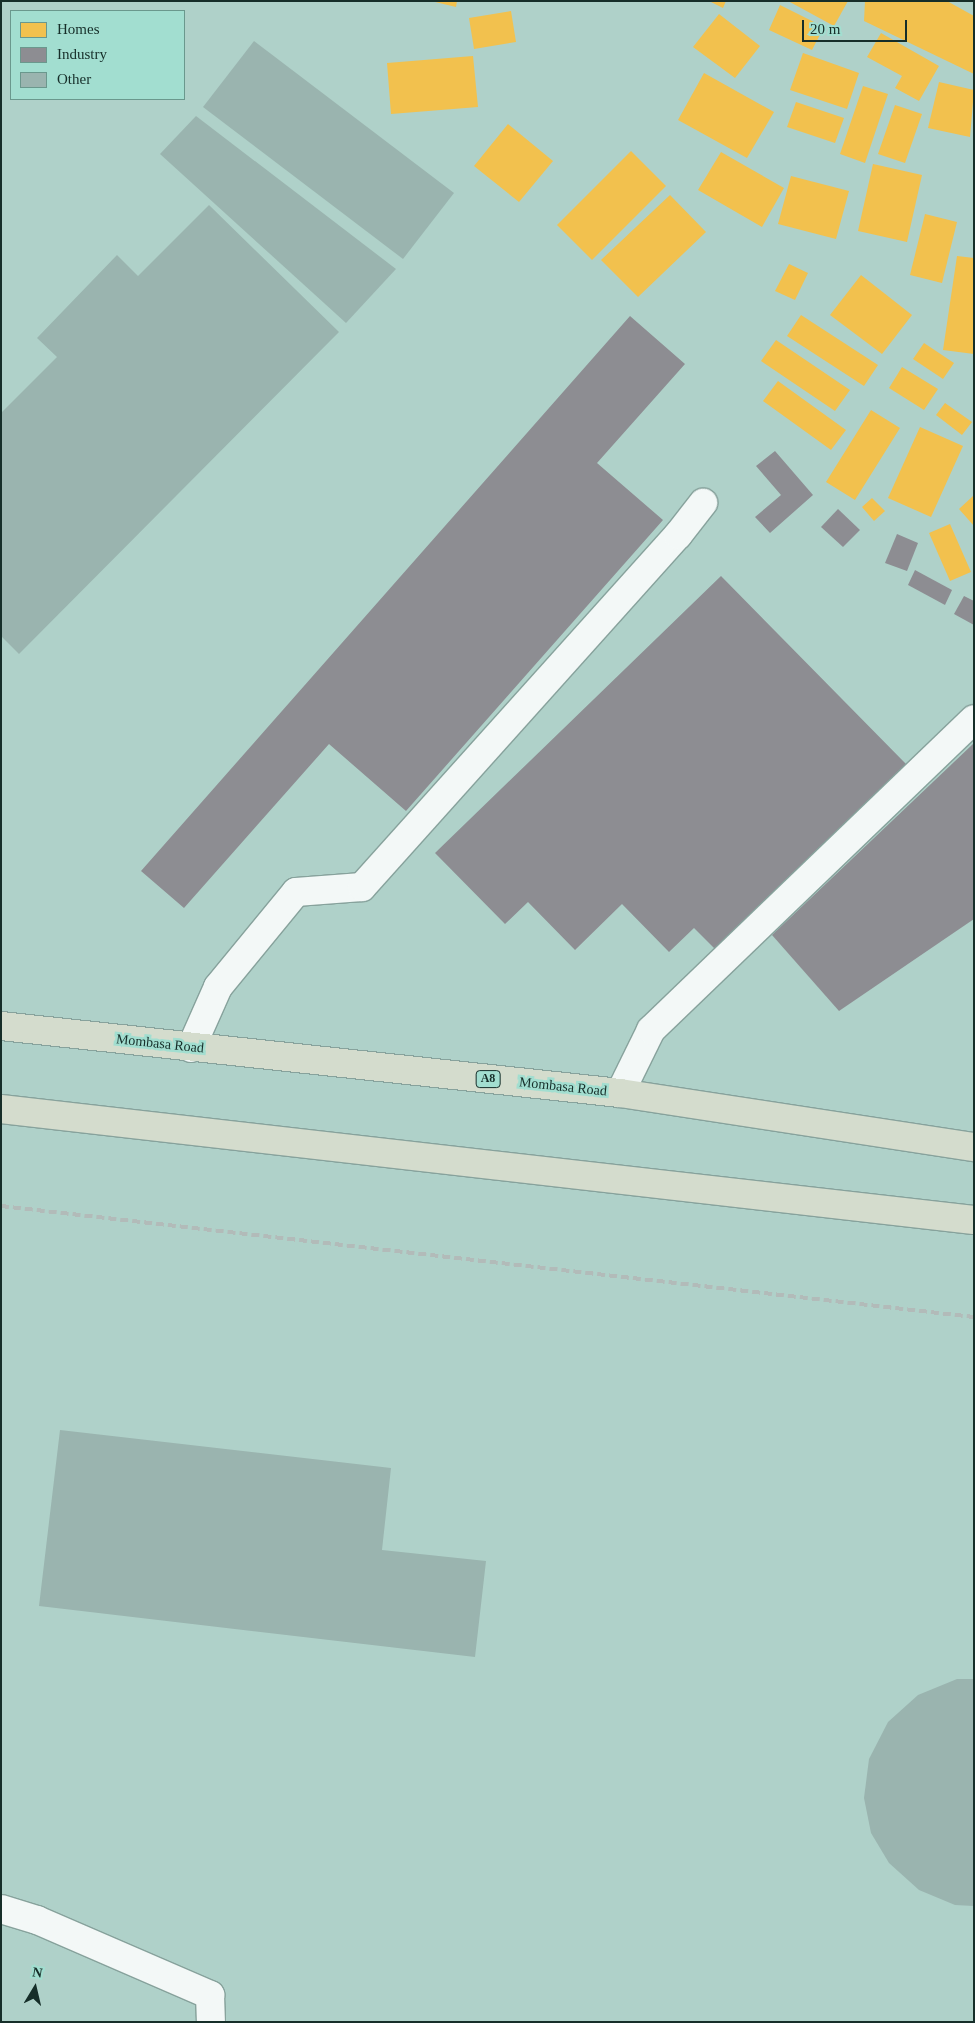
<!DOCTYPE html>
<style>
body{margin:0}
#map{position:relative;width:975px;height:2023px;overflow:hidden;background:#afd1c9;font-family:Georgia,serif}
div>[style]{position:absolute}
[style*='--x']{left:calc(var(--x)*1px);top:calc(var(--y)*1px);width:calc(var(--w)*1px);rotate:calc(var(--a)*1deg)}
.homes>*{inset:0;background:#f2c14e}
.industry>*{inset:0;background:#8d8d92}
.building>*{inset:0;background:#9ab4af}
.roads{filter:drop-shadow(1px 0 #87a29c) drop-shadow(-1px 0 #87a29c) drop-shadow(0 1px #87a29c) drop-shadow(0 -1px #87a29c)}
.minor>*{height:28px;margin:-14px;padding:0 14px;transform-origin:14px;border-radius:14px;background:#f3f8f7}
.highway>*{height:28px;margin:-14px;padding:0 14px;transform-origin:14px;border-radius:14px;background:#d4dccd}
.rail>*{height:4px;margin-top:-2px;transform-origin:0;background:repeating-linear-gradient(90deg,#b2bbb9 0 8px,transparent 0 12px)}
span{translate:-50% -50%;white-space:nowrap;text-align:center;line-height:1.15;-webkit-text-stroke:5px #a2ded0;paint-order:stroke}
.shield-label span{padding:1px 4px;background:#a2ded0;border:1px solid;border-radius:4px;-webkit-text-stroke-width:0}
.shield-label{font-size:12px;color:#162e29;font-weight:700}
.street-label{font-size:14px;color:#162e29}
.frame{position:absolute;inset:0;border:2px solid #162e29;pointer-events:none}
.legend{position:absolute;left:10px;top:10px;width:175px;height:90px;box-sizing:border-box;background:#a2ded0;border:1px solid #6a988d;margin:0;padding:6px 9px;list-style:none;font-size:15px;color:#162e29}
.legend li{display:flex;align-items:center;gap:10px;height:25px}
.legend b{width:25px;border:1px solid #6a988d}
.north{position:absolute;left:10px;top:1963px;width:50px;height:50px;-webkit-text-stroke:4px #a2ded0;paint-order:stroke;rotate:9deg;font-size:14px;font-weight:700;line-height:20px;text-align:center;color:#162e29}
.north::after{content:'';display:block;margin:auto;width:18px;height:22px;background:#162e29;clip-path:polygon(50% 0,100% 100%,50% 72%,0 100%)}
.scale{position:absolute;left:802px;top:20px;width:105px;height:22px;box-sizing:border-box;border:2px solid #162e29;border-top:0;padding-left:6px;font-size:15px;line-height:18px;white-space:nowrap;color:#162e29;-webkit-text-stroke:4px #a2ded0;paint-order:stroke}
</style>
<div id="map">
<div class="homes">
<div style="clip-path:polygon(431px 1px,457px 1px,456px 7px)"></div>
<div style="clip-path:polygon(709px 1px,726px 1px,723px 8px)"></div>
<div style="clip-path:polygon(788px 1px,848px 1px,834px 26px)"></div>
<div style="clip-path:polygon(865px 1px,947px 1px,974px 16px,974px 74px,864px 21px)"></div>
<div style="clip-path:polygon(780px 5px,824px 27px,812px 50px,769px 30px)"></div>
<div style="clip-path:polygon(511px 11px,516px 42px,474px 49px,469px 18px)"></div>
<div style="clip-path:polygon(719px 14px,760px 46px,735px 78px,693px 47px)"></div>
<div style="clip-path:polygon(881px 33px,939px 66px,919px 101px,895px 88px,902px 76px,867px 57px)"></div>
<div style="clip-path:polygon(803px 53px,859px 73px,847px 109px,790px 90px)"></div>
<div style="clip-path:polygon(473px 56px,478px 107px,391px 114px,387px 63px)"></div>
<div style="clip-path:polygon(704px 73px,774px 112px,747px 158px,678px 120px)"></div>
<div style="clip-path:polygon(939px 82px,974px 90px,970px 137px,928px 128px)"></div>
<div style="clip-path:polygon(863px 86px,888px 94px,865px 163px,840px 154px)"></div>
<div style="clip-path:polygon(796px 102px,844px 118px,835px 143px,787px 127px)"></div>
<div style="clip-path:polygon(895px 105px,922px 114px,905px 163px,878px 154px)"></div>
<div style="clip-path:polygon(508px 124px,553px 161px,519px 202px,474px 166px)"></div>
<div style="clip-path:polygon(631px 151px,666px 186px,592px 260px,557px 225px)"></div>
<div style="clip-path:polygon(721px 152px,784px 188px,762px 227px,698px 190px)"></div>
<div style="clip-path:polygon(873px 164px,922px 175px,907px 242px,858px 231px)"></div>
<div style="clip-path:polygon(791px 176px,849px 191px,836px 239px,778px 224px)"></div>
<div style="clip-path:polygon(670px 195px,706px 232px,638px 297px,601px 260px)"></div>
<div style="clip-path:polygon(925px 214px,957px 222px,942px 283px,910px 275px)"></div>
<div style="clip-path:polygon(957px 256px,974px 258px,974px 354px,943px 350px)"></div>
<div style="clip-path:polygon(789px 264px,808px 273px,795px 300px,775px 291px)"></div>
<div style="clip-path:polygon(861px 275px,912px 315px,882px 354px,830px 315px)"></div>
<div style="clip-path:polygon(801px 315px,878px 365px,864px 386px,787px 336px)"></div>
<div style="clip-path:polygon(776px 340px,850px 390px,835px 411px,761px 361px)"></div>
<div style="clip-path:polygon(924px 343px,954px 363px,943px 379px,913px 359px)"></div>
<div style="clip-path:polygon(902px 367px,938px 389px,924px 410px,889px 388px)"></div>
<div style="clip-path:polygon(778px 381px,846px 430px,831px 450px,763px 401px)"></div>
<div style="clip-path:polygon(945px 403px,972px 422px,962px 435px,936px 415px)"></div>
<div style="clip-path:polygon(871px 410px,900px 428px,855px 500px,826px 482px)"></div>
<div style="clip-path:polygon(920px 427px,963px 446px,931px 517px,888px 498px)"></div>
<div style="clip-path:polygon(973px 496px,974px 498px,974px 526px,959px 509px)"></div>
<div style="clip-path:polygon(872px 498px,885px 511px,874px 521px,862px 507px)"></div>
<div style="clip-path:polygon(950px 524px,971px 572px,950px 581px,929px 533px)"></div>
</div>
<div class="industry">
<div style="clip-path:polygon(630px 316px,685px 364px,597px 463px,663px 520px,406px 811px,329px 744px,184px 908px,141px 871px)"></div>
<div style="clip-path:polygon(775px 451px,813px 495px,770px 533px,755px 517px,781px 495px,756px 466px)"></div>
<div style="clip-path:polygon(838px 509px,860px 530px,843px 547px,821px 527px)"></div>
<div style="clip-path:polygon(897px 534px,918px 543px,907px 571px,885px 563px)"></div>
<div style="clip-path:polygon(915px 570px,952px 590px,945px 605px,908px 585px)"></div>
<div style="clip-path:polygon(721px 576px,906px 764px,715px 949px,694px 928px,669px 952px,622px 904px,575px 950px,528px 902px,505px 924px,435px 853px)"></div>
<div style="clip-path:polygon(964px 596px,974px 601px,974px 625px,954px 614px)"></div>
<div style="clip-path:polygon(974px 743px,974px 919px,839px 1011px,772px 935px)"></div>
</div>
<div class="building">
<div style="clip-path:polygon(254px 41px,454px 193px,403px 259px,203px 107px)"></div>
<div style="clip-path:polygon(196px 116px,396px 269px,346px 323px,160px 154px)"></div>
<div style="clip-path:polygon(209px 205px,339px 332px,19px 654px,1px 636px,1px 413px,57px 357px,37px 338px,117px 255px,138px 276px)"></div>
<div style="clip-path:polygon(60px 1430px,391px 1468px,382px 1550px,486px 1561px,475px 1657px,39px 1606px)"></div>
<div style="clip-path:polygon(957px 1679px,974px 1679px,974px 1906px,955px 1905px,919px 1890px,889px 1863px,871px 1833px,864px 1798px,869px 1759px,888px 1722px,918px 1695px)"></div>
</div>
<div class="roads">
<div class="minor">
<div style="--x:191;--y:1048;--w:67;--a:-66.1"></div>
<div style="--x:218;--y:987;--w:123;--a:-50.6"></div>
<div style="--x:296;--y:892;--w:66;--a:-4.3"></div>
<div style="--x:362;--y:887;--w:473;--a:-48.1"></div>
<div style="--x:678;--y:535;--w:41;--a:-52"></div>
<div style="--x:620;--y:1093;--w:70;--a:-63.8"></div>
<div style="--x:651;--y:1030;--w:448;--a:-43.9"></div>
<div style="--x:1;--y:1909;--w:38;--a:17"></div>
<div style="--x:37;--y:1920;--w:189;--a:23.4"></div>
<div style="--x:210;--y:1995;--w:27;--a:88"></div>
</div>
<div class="highway">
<div style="--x:1;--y:1026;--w:623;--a:6.18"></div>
<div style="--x:620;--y:1093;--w:358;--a:8.7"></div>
<div style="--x:1;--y:1109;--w:979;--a:6.51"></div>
</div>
</div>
<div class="rail">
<div style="--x:1;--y:1206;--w:979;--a:6.51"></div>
</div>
<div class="shield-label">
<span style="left:488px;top:1079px">A8</span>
</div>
<div class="street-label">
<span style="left:160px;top:1044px;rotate:6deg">Mombasa Road</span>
<span style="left:563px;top:1087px;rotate:6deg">Mombasa Road</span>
</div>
<div class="frame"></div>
<ul class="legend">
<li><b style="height:14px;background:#f2c14e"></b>Homes</li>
<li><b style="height:14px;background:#8d8d92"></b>Industry</li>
<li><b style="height:14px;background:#9ab4af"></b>Other</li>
</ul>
<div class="north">N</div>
<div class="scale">20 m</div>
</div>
